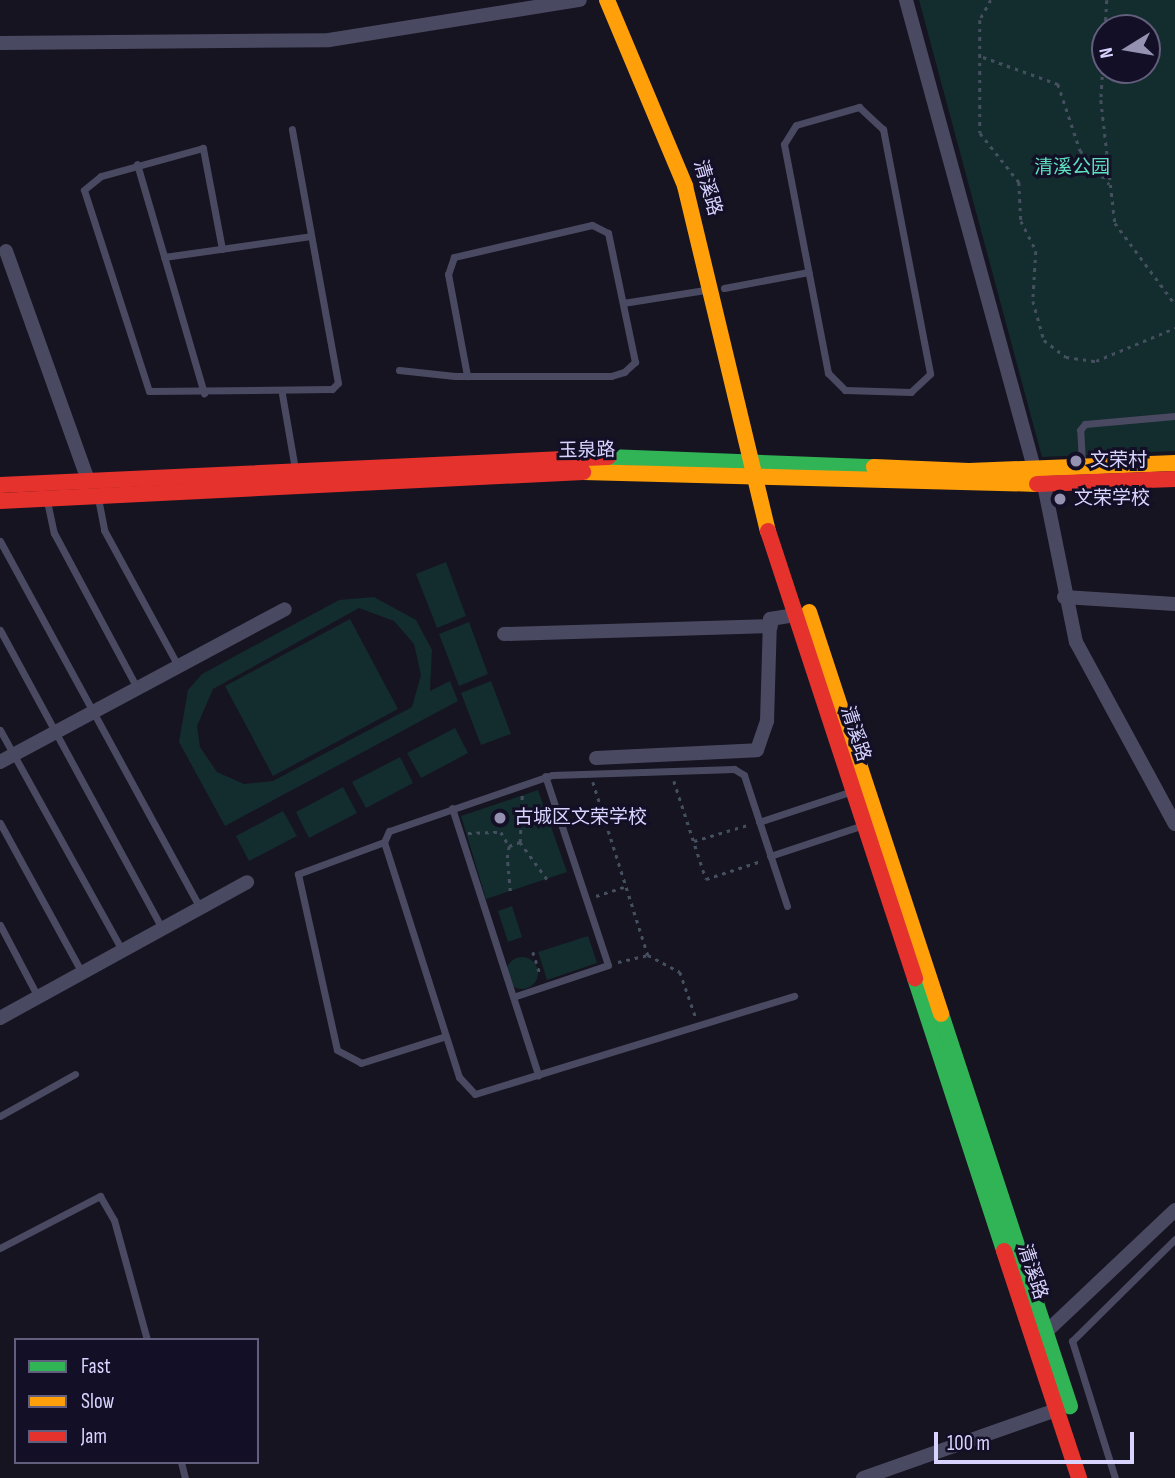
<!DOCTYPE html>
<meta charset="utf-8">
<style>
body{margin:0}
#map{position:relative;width:1175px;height:1478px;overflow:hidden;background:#161421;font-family:"Sofia Sans Condensed","Noto Sans SC",sans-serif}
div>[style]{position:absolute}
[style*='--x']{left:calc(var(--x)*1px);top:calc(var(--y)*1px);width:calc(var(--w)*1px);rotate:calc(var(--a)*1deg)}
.green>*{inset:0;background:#132c2d}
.round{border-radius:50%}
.path>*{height:2.5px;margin-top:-1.25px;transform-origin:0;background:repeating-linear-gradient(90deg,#44505f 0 3.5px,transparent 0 8.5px)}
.lane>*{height:7px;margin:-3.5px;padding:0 3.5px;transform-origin:3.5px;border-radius:3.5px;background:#4a4962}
.street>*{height:14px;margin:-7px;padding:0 7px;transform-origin:7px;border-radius:7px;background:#4a4962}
.fast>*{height:16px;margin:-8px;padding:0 8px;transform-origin:8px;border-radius:8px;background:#30b455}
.slow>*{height:16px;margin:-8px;padding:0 8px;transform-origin:8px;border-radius:8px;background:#ff9f0a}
.jam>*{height:16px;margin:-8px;padding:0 8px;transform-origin:8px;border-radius:8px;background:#e5322d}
.dots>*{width:19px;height:19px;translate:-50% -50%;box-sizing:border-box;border:4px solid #130f26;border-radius:50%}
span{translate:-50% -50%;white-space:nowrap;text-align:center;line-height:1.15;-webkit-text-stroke:6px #130f26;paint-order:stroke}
.park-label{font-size:19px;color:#5fe0c0}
.street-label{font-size:19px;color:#d9d4ff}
.poi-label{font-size:19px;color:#d9d4ff}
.left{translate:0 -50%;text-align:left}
.legend{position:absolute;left:14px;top:1338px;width:245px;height:126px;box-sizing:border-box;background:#130f26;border:2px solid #625e7d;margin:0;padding:9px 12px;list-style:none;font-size:21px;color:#d9d4ff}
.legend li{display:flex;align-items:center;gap:14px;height:35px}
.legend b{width:35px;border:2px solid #625e7d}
.north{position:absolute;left:1091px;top:14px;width:70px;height:70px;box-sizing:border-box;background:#130f26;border:2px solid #625e7d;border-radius:50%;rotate:259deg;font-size:19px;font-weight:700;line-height:28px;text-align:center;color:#d9d4ff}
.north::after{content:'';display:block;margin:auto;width:24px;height:32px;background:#9591b1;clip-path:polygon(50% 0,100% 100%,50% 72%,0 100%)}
.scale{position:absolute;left:934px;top:1432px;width:200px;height:32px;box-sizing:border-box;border:4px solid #d9d4ff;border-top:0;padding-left:9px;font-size:21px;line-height:24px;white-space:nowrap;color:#d9d4ff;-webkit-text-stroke:5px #130f26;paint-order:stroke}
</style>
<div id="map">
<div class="green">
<div style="clip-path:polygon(evenodd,919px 0,1175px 0,1175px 451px,1042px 457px,919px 0,1105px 28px,1147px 28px,1147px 70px,1105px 70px,1105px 28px)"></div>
<div style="clip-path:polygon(446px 562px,466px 616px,437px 628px,416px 574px)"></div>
<div style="clip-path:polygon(evenodd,374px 597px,416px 620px,432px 650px,430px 691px,450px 681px,458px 701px,225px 826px,179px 742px,188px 690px,202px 674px,339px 600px,374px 597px,359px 608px,394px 621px,414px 644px,421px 675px,412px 707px,273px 781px,244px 784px,217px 772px,200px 747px,197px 726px,213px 689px,359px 608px)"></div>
<div style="clip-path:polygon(350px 619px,398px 709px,273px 776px,225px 686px)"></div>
<div style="clip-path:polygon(469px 622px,488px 674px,459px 686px,439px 634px)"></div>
<div style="clip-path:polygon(491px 681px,511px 734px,481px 745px,461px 693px)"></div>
<div style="clip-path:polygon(455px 728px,468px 753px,421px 778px,407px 753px)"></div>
<div style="clip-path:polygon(400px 757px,413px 783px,366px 808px,352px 782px)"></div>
<div style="clip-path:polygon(343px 787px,357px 813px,309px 838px,296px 812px)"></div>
<div style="clip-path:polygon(538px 790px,567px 872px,486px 899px,461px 816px)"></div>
<div style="clip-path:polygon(283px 811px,297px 836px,249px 861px,236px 836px)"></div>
<div style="clip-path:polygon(512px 906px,522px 937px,508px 942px,498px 911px)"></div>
<div style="clip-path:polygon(588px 936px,597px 963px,547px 980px,538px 952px)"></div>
<div class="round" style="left:506px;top:957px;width:32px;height:32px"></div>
</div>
<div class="path">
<div style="--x:991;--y:0;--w:23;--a:119"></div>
<div style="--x:980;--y:20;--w:113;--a:90"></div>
<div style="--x:980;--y:133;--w:63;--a:51.5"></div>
<div style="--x:1019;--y:182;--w:39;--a:87"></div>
<div style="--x:1021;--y:221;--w:34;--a:63"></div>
<div style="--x:1036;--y:251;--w:50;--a:93.4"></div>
<div style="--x:1033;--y:301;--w:41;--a:74.2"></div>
<div style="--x:1044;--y:340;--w:28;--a:38"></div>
<div style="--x:1066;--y:357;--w:30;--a:8"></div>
<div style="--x:1096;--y:361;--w:86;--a:-22.7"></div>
<div style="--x:1107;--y:0;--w:100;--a:93.4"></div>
<div style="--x:1101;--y:100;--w:124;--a:83.5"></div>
<div style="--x:1115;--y:223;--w:101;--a:53.5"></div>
<div style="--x:983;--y:57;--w:80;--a:19.8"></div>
<div style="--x:1058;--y:84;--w:70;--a:71.6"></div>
<div style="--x:1080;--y:150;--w:45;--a:49.5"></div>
<div style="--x:674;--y:781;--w:103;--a:71.9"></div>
<div style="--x:706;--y:879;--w:58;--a:-18.1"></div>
<div style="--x:593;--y:782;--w:182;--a:72.4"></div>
<div style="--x:468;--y:833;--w:33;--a:-2"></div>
<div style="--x:501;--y:832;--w:16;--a:60"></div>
<div style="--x:694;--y:841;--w:59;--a:-16.6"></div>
<div style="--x:520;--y:842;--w:48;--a:-87.6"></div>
<div style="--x:510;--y:891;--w:33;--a:-95"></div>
<div style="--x:507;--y:858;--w:12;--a:-81"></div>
<div style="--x:509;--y:846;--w:12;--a:-20"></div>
<div style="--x:520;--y:842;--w:46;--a:53.9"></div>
<div style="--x:596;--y:896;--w:32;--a:-18"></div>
<div style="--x:533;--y:952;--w:25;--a:72"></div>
<div style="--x:618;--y:962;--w:31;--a:-13"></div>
<div style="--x:648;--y:955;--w:36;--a:28"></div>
<div style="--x:680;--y:972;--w:49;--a:70.8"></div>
</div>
<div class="lane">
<div style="--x:859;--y:107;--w:33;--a:43"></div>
<div style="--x:883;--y:129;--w:249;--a:79.1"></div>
<div style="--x:930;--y:374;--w:26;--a:137"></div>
<div style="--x:911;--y:392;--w:66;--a:-178.3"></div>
<div style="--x:845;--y:390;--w:24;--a:-135"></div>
<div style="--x:828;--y:373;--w:233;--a:-100.9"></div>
<div style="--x:784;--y:144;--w:22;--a:-58"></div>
<div style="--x:796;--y:125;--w:66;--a:-15.9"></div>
<div style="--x:137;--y:164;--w:239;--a:73.7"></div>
<div style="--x:222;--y:249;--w:103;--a:-100.7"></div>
<div style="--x:203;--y:148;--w:106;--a:164.6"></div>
<div style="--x:101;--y:176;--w:22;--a:141"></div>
<div style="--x:84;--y:190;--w:211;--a:72.1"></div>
<div style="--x:149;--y:391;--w:183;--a:-0.6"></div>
<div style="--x:332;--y:389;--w:8;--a:-45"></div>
<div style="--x:338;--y:383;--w:258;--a:-100.3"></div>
<div style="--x:164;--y:257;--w:148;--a:-8.1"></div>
<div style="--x:724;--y:288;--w:86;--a:-10.7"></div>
<div style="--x:623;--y:303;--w:83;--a:-9"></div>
<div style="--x:399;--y:370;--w:56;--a:6.1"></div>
<div style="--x:455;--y:376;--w:156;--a:0"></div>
<div style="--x:611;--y:376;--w:14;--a:-17"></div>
<div style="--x:624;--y:372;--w:15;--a:-42"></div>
<div style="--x:635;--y:362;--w:132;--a:-101.8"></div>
<div style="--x:608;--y:233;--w:18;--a:-153"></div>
<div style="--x:592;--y:225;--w:142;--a:166.9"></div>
<div style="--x:454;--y:257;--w:18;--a:109"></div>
<div style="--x:448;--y:274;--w:104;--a:79.4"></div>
<div style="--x:282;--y:394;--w:76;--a:80.2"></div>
<div style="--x:1082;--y:463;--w:33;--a:-93"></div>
<div style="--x:1080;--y:430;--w:8;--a:-50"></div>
<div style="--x:1085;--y:424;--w:90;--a:-5.1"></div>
<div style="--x:98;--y:498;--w:33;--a:79"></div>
<div style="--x:104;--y:530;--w:155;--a:61.4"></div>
<div style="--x:47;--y:501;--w:33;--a:78"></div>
<div style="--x:54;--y:533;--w:176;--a:61.8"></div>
<div style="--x:0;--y:541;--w:418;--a:61.4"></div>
<div style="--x:0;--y:630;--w:339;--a:61.5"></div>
<div style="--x:0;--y:730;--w:252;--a:61"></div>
<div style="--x:452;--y:808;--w:281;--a:72.1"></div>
<div style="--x:759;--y:822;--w:98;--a:-18.4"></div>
<div style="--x:0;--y:823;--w:171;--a:61.3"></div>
<div style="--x:384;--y:842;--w:92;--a:159.6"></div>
<div style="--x:298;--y:874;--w:180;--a:77.5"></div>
<div style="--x:337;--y:1050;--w:27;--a:28"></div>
<div style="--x:361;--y:1063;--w:89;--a:-17.6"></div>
<div style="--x:770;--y:856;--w:98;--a:-18.4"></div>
<div style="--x:787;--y:906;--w:138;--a:-108.2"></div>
<div style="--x:744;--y:775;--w:12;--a:-149"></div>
<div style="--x:734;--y:769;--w:182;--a:178.1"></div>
<div style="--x:552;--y:775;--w:172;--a:161"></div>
<div style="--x:389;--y:831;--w:12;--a:114"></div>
<div style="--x:384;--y:842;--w:247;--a:72.3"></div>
<div style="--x:459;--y:1077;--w:23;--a:47"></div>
<div style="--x:475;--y:1094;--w:334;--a:-17.1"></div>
<div style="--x:0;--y:925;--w:81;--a:62.2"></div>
<div style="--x:513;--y:997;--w:100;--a:-18.6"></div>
<div style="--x:608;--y:965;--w:199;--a:-108.4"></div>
<div style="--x:0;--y:1116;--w:86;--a:-29.2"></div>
<div style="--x:0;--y:1248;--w:113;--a:-27.5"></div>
<div style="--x:100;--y:1196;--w:28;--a:60"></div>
<div style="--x:114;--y:1220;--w:124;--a:74.6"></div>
<div style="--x:181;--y:1462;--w:16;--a:76"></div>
<div style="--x:1115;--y:1478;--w:144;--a:-107.4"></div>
<div style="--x:1072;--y:1341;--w:145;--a:-44.7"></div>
</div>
<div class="street">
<div style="--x:906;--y:0;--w:487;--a:74.7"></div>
<div style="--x:0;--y:43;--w:329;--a:-0.5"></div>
<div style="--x:329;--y:40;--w:254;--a:-9.1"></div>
<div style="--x:6;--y:251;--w:243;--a:70.3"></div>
<div style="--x:1044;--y:485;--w:160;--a:78.5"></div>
<div style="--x:1076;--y:642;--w:207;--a:61.5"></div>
<div style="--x:1064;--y:597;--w:111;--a:3.6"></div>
<div style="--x:504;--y:634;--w:267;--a:-1.7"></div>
<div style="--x:596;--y:758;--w:161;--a:-2.8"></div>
<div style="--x:757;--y:750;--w:31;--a:-71"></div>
<div style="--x:767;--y:721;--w:102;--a:-88.3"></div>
<div style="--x:770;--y:619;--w:24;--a:-9"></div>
<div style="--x:0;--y:762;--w:323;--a:-28.2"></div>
<div style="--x:0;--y:1018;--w:282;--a:-28.8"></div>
<div style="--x:1045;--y:1333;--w:179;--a:-43.4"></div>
<div style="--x:863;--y:1478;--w:205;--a:-19.4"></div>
</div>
<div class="fast">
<div style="--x:608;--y:457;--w:266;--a:2.2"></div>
<div style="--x:915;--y:978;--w:287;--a:71.9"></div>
<div style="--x:941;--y:1014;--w:413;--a:71.8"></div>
</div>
<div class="slow">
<div style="--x:607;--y:0;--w:202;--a:67.2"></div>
<div style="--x:685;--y:186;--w:355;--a:76.5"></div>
<div style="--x:874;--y:467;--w:95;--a:2.4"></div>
<div style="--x:969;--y:471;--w:206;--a:-2.2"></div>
<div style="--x:583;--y:472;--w:454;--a:1.5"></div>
<div style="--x:809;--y:612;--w:423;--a:71.8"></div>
</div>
<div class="jam">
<div style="--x:1037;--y:484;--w:138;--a:-2.1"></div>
<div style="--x:0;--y:485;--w:609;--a:-2.64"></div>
<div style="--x:0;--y:501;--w:584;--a:-2.85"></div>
<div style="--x:768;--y:531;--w:471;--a:71.8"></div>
<div style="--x:1004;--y:1251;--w:239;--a:71.7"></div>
</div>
<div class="dots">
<div style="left:1076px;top:461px;background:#9591b1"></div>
<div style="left:1060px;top:499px;background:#9591b1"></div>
<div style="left:500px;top:818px;background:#9591b1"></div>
</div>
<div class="park-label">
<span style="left:1072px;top:168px">清溪公园</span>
</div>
<div class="street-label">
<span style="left:707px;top:188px;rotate:74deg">清溪路</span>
<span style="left:587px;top:451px;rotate:-1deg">玉泉路</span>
<span style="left:855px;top:734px;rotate:72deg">清溪路</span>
<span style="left:1032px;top:1272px;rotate:72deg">清溪路</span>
</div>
<div class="poi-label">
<span class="left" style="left:1090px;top:461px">文荣村</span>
<span class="left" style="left:1074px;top:499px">文荣学校</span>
<span class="left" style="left:514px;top:818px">古城区文荣学校</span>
</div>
<ul class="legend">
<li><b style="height:9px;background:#30b455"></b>Fast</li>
<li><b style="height:9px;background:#ff9f0a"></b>Slow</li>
<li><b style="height:9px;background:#e5322d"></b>Jam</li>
</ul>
<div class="north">N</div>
<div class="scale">100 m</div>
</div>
